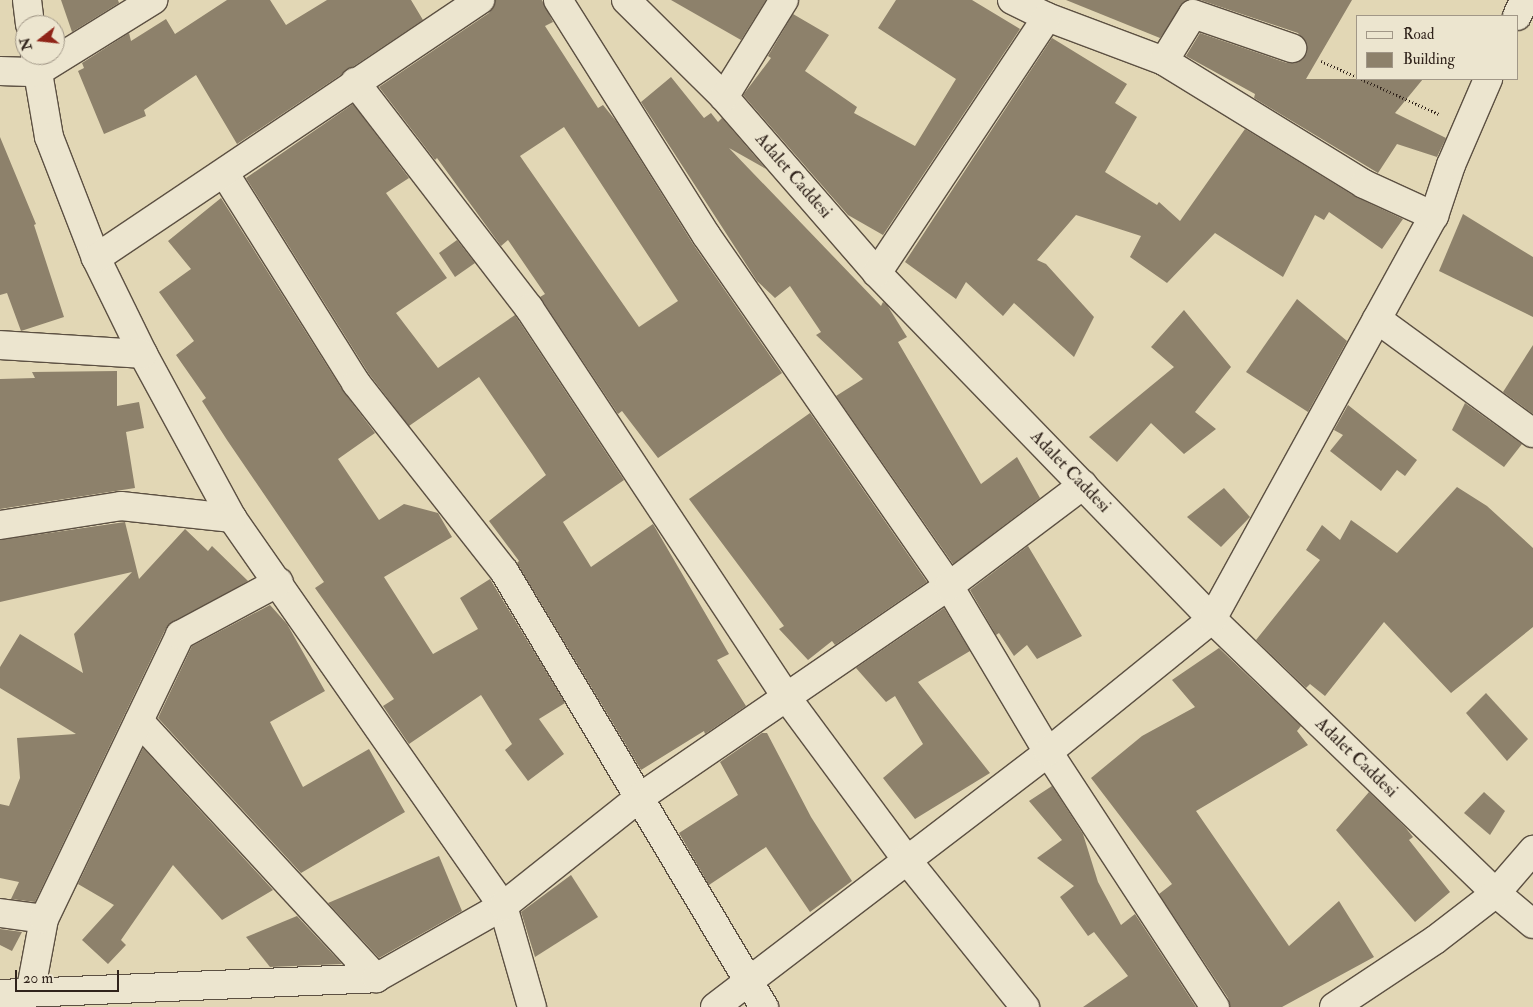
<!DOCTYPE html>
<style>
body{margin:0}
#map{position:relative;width:1533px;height:1007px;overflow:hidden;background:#e2d7b5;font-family:"IM FELL Double Pica",serif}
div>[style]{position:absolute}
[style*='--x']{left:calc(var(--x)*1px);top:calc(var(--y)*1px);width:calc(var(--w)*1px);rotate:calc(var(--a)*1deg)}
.building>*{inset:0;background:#8d816b}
.path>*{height:3px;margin-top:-1.5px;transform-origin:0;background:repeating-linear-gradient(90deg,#30231b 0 1px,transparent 0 3.5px)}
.roads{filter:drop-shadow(1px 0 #5c5042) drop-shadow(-1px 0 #5c5042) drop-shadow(0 1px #5c5042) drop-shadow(0 -1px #5c5042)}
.minor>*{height:28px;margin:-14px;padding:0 14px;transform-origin:14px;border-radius:14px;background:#ece5cf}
span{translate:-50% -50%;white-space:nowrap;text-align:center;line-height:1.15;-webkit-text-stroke:4px #ece5cf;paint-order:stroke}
.street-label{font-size:18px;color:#30231b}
.legend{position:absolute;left:1356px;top:15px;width:162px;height:65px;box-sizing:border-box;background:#ece5cf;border:1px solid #a19787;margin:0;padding:6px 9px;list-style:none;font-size:15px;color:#30231b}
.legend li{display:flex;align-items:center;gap:10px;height:25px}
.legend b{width:25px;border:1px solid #a19787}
.north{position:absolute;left:15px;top:15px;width:50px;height:50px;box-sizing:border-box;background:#ece5cf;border:1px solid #a19787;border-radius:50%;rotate:254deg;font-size:14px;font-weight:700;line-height:20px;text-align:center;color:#30231b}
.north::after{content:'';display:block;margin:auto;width:18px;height:22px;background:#8f2418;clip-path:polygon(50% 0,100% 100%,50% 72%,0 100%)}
.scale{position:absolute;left:15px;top:970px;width:104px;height:22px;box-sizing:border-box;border:2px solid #30231b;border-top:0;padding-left:6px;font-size:15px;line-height:18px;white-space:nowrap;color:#30231b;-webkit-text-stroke:4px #ece5cf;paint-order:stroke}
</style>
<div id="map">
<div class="building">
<div style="clip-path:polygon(61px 0,118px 0,119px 3px,72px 32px)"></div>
<div style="clip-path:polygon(227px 0,270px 0,286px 25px,327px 0,411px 0,423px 20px,237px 144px,196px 75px,144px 110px,146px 116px,104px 134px,78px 71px,84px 68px,82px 63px,129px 33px,131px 41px,166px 19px,175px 34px)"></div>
<div style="clip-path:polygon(evenodd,495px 0,542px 0,553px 22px,545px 26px,598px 108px,603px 105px,616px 121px,693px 244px,782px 373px,658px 458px,622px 411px,618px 414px,540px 297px,545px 294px,508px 240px,501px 246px,437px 158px,435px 160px,379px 87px,489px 13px,495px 0,564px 127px,678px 301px,639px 327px,520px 156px,564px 127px)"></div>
<div style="clip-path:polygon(671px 0,766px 0,741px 40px)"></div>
<div style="clip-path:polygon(896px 0,972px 0,1020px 29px,883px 235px,848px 215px,743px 95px,771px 58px,768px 56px,793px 14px,829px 35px,805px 71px,857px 107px,854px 113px,915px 146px,956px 79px,878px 28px)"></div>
<div style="clip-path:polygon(1066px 0,1187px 0,1160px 38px)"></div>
<div style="clip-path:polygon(1200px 0,1352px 0,1306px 79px,1423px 79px,1395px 113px,1446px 138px,1437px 157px,1397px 144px,1378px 173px,1254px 98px,1255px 94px,1186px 56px,1200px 33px,1287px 63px,1302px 60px,1307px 53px,1307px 45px,1298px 33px)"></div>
<div style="clip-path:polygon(1052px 38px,1127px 84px,1115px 103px,1137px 117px,1105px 172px,1157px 205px,1159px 202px,1180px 221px,1245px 129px,1356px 197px,1403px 219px,1382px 249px,1329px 212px,1324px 220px,1315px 215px,1283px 277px,1215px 233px,1167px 283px,1130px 257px,1141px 236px,1076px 215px,1037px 260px,1046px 264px,1094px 317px,1074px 357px,1014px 303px,1003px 316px,966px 282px,956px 299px,905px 262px)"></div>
<div style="clip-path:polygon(671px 77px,704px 118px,711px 113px,718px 122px,722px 118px,766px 169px,729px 148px,881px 306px,883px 302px,887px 305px,907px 337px,898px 342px,981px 484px,1017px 457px,1040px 498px,953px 564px,836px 396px,863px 379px,816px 335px,821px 332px,790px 286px,775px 298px,757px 281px,641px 102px)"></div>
<div style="clip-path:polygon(353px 104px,409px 178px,386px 193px,447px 278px,396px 313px,438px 368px,515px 315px,624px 480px,563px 522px,591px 567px,653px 524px,729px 654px,717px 660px,746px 706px,705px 734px,704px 731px,641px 770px,517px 563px,519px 561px,489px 521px,546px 475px,532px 454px,479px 377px,409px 426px,369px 374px,246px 178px)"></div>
<div style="clip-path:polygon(0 137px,36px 224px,34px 225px,64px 317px,21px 331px,7px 293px,0 295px)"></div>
<div style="clip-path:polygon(221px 198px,343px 391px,375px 433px,338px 459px,379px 520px,404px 504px,438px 513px,452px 537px,384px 577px,433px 654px,478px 629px,460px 598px,490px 579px,565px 703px,539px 719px,564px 754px,528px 781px,505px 750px,512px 744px,481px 695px,409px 744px,383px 706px,394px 699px,315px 588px,324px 582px,227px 440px,202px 401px,206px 398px,176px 355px,194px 341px,159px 292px,191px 269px,168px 241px)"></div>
<div style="clip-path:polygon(1463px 214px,1533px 257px,1533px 317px,1439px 271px)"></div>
<div style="clip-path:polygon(457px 240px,475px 263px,455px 277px,439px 253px)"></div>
<div style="clip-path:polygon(1297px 299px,1347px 341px,1308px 412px,1246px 372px)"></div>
<div style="clip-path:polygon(1184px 310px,1231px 367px,1195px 412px,1216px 429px,1184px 454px,1151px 423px,1117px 462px,1089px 437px,1174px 367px,1151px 347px)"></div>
<div style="clip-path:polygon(1533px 345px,1533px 414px,1503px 392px)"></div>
<div style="clip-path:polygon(117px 371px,117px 406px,139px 402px,144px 428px,126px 432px,135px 488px,0 509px,0 379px,35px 378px,32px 372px)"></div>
<div style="clip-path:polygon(1465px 403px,1522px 444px,1504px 467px,1452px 430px)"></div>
<div style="clip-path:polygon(1348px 405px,1417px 460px,1405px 476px,1397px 470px,1381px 491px,1330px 451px,1343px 435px,1334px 430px)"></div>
<div style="clip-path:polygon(810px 413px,927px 582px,835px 645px,832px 641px,808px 660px,779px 629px,784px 626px,689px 499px)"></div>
<div style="clip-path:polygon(1457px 487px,1487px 506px,1533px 548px,1533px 627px,1451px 693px,1384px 622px,1325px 696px,1310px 684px,1306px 688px,1256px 640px,1320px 560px,1306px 550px,1322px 525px,1340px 540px,1351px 520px,1397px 553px)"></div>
<div style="clip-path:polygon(1224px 488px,1250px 517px,1221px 547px,1187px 517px)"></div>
<div style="clip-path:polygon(125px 522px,139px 579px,185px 529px,208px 551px,212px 546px,248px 581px,166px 628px,35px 902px,11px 899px,19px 882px,0 878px,0 804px,9px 806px,20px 778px,17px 738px,76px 734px,0 688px,0 667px,20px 634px,83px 673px,74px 634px,132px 572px,0 602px,0 540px)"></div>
<div style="clip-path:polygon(1028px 546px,1082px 636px,1037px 659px,1027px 645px,1014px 656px,999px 633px,996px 635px,970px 590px)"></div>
<div style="clip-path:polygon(270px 605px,287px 624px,325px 691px,270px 722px,303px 787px,369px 749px,405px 812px,301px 873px,158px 718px,192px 646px)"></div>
<div style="clip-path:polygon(944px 608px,970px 651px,918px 682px,990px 773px,915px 819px,883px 778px,923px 744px,895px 696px,886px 702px,856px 668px)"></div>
<div style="clip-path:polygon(1219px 648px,1301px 726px,1297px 731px,1308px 745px,1196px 811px,1289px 946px,1339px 901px,1374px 957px,1282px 1007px,1230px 1007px,1228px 998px,1159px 894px,1172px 884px,1091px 778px,1142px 736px,1195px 707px,1172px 680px)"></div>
<div style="clip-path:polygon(1486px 693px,1528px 739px,1507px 761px,1466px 713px)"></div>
<div style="clip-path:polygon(762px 733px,767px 733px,811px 817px,852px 881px,810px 912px,766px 847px,709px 885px,679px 833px,738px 795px,720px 762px)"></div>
<div style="clip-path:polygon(143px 748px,273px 890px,222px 920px,173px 865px,121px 940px,126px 945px,108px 964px,82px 940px,114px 905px,78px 884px)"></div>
<div style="clip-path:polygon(1052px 786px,1083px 834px,1098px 882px,1121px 925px,1135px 914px,1196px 1007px,1083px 1007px,1128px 976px,1094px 932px,1088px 936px,1060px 897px,1074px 886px,1037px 858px,1062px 840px,1029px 801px)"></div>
<div style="clip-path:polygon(1369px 792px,1405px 827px,1413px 837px,1409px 840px,1450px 892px,1415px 922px,1336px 830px)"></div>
<div style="clip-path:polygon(1484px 792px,1505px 811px,1490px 835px,1464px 813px)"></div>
<div style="clip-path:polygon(439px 856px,462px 911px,379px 958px,328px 903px)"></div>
<div style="clip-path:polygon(571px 875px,598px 917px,535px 957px,521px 912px)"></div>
<div style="clip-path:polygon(297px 916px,342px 964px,270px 967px,246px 937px)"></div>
<div style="clip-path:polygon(0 929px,22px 932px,12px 951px,0 945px)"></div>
</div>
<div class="path">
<div style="--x:1321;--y:61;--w:39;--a:24"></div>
<div style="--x:1361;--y:79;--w:85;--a:24.2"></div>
</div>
<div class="roads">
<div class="minor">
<div style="--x:27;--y:0;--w:25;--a:83"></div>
<div style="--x:558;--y:0;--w:278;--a:57.8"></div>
<div style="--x:706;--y:235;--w:427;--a:55.3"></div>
<div style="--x:949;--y:586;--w:193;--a:59.2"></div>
<div style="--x:1048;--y:752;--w:305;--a:56.8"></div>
<div style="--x:626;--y:0;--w:138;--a:44.7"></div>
<div style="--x:724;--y:97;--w:233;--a:49"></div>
<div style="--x:877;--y:273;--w:482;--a:45.9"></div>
<div style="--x:1212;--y:619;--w:395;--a:44"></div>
<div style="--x:1496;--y:893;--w:48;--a:40"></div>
<div style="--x:1012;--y:0;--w:39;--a:26"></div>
<div style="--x:1047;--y:17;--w:125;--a:20.6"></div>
<div style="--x:1164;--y:61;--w:235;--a:31.6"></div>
<div style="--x:1364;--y:184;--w:77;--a:24.6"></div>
<div style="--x:1517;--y:16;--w:17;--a:-66"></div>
<div style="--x:35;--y:55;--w:83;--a:80.3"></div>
<div style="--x:49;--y:137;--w:130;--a:68.8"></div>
<div style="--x:96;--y:258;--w:107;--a:63.9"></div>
<div style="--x:143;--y:354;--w:187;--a:61.5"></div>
<div style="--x:232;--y:518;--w:473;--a:55.1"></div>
<div style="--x:503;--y:906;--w:105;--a:74"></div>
<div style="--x:1164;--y:61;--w:55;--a:-58.3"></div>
<div style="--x:1193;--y:14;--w:105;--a:19"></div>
<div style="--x:0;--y:71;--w:37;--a:2"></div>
<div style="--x:37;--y:72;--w:137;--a:-31.8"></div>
<div style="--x:355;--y:82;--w:285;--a:52.4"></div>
<div style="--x:529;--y:308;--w:468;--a:56.5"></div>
<div style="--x:787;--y:698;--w:200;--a:53.5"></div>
<div style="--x:906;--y:859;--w:190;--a:51.2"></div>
<div style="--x:724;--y:97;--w:114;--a:-58.3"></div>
<div style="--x:225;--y:174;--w:247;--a:57.9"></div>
<div style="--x:356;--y:383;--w:239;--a:51.8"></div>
<div style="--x:504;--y:571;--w:508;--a:59.19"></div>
<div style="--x:96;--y:258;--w:463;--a:-33.9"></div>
<div style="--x:877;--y:273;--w:307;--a:-56.4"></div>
<div style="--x:1377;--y:319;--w:193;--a:36.2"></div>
<div style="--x:0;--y:345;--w:143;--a:3.6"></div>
<div style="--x:0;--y:525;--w:122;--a:-8.9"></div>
<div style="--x:121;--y:506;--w:112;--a:6.2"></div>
<div style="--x:139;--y:721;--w:350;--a:47.3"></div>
<div style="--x:0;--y:913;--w:44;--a:7.8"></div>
<div style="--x:44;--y:919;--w:76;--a:100.6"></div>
<div style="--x:44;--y:919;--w:315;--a:-64.4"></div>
<div style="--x:180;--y:635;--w:112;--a:-28.2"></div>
<div style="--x:0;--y:994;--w:376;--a:-2.4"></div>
<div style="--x:376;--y:978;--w:146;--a:-29.6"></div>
<div style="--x:503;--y:906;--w:174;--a:-38.5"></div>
<div style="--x:639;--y:798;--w:376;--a:-34.4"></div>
<div style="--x:949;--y:586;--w:168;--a:-37"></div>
<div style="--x:715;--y:1007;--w:419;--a:-37.4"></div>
<div style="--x:1048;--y:752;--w:211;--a:-39"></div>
<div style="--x:1212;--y:619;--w:460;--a:-61.2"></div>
<div style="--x:1434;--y:216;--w:54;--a:-71.6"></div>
<div style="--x:1451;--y:165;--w:94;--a:-66.7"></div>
<div style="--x:1334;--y:1007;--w:121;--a:-33.6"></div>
<div style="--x:1435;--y:940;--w:77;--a:-37.6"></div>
<div style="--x:1496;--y:893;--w:57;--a:-49.3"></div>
</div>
</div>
<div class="street-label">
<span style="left:793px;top:176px;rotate:49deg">Adalet Caddesi</span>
<span style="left:1070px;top:472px;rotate:46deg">Adalet Caddesi</span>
<span style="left:1356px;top:758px;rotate:44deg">Adalet Caddesi</span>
</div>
<ul class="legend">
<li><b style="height:6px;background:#ece5cf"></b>Road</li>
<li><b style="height:14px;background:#8d816b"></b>Building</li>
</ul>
<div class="north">N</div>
<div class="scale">20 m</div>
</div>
